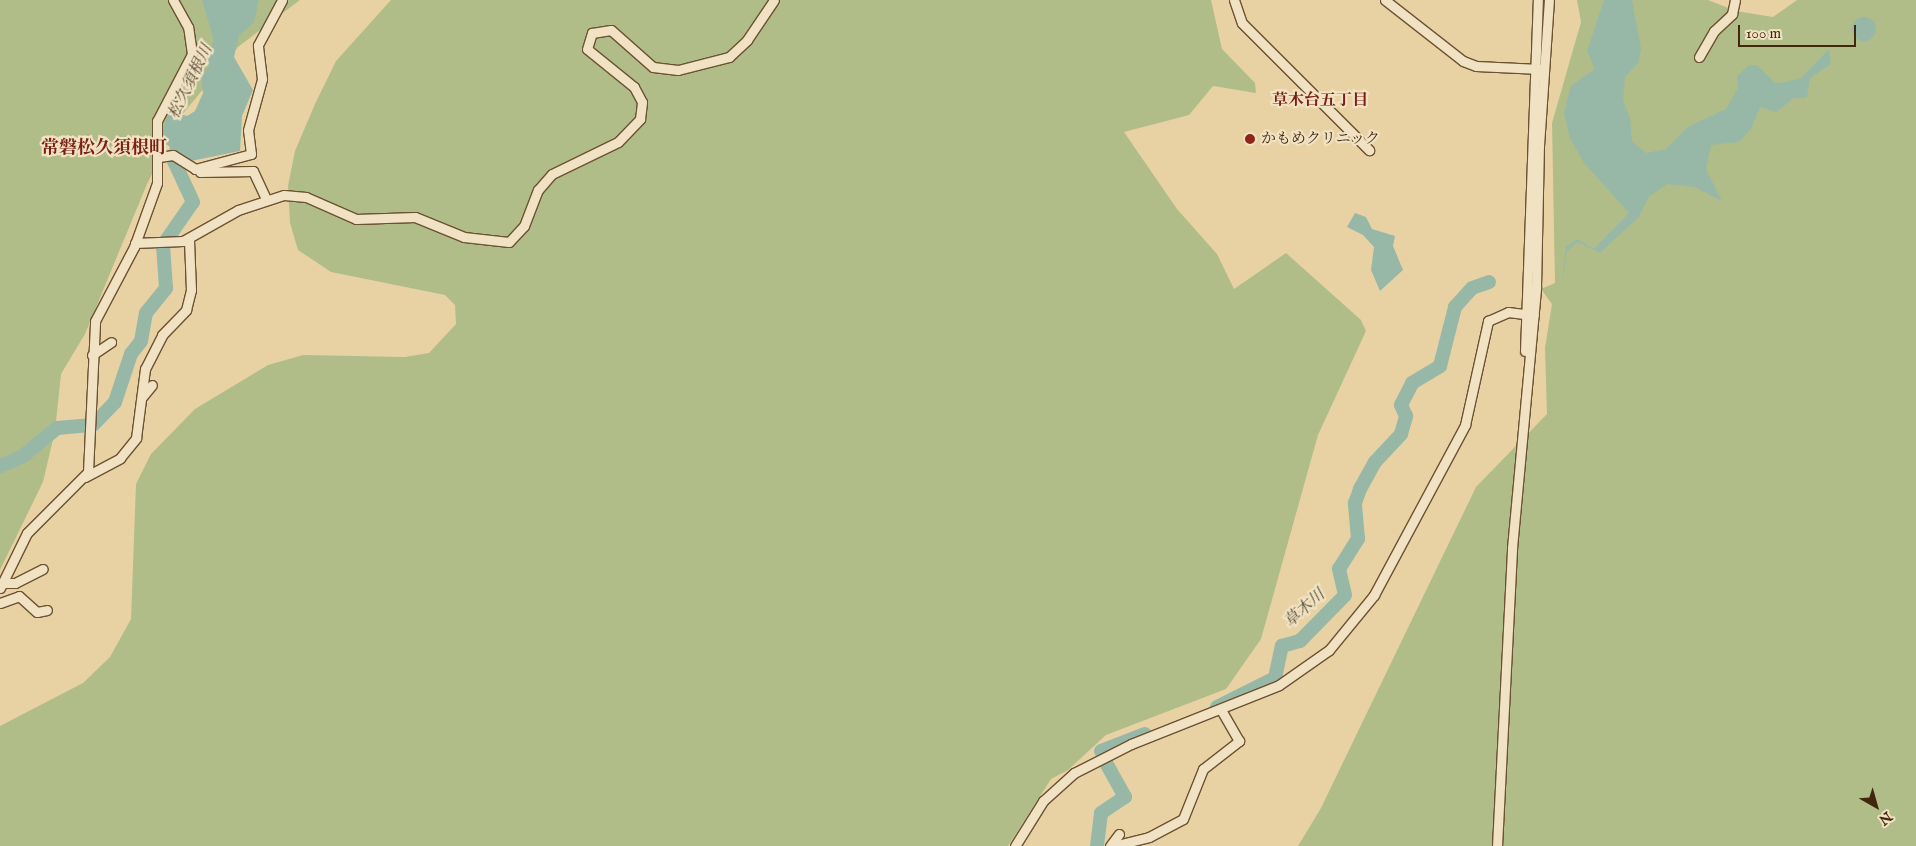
<!DOCTYPE html>
<meta charset="utf-8">
<style>
body{margin:0}
#map{position:relative;width:1916px;height:846px;overflow:hidden;background:#e8d2a3;font-family:"IM FELL English","Noto Serif JP",serif}
div>[style]{position:absolute}
[style*='--x']{left:calc(var(--x)*1px);top:calc(var(--y)*1px);width:calc(var(--w)*1px);rotate:calc(var(--a)*1deg)}
.green>*{inset:0;background:#b1bd89}
.water>*{inset:0;background:#97b8a7}
.round{border-radius:50%}
.river>*{height:14px;margin:-7px;padding:0 7px;transform-origin:7px;border-radius:7px;background:#97b8a7}
.roads{filter:drop-shadow(1px 0 #6b5232) drop-shadow(-1px 0 #6b5232) drop-shadow(0 1px #6b5232) drop-shadow(0 -1px #6b5232)}
.minor>*{height:9px;margin:-4.5px;padding:0 4.5px;transform-origin:4.5px;border-radius:4.5px;background:#f0e2c3}
.dots>*{width:14px;height:14px;translate:-50% -50%;box-sizing:border-box;border:2px solid #f0e2c3;border-radius:50%}
span{translate:-50% -50%;white-space:nowrap;text-align:center;line-height:1.15;-webkit-text-stroke:4.5px #f0e2c3;paint-order:stroke}
.poi-label{font-size:15px;color:#41270c}
.left{translate:0 -50%;text-align:left}
.water-label{font-size:16px;color:#564b33;font-style:italic}
.neighbourhood-label{font-size:16px;color:#7a1f14;font-weight:700}
.quarter-label{font-size:18px;color:#7a1f14;font-weight:700}
.north{position:absolute;left:1851px;top:781px;width:50px;height:50px;-webkit-text-stroke:4px #f0e2c3;paint-order:stroke;rotate:142deg;font-size:14px;font-weight:700;line-height:20px;text-align:center;color:#41270c}
.north::after{content:'';display:block;margin:auto;width:18px;height:22px;background:#41270c;clip-path:polygon(50% 0,100% 100%,50% 72%,0 100%)}
.scale{position:absolute;left:1738px;top:25px;width:118px;height:22px;box-sizing:border-box;border:2px solid #41270c;border-top:0;padding-left:6px;font-size:15px;line-height:18px;white-space:nowrap;color:#41270c;-webkit-text-stroke:4px #f0e2c3;paint-order:stroke}
</style>
<div id="map">
<div class="green">
<div style="clip-path:polygon(0 0,300px 0,238px 47px,181px 116px,147px 184px,85px 334px,61px 374px,55px 431px,43px 482px,0 570px)"></div>
<div style="clip-path:polygon(391px 0,1211px 0,1222px 49px,1255px 83px,1256px 93px,1213px 86px,1189px 115px,1124px 132px,1177px 209px,1217px 254px,1234px 289px,1286px 253px,1361px 320px,1366px 331px,1318px 435px,1261px 639px,1226px 689px,1106px 735px,1068px 770px,1051px 779px,1008px 846px,0 846px,0 726px,83px 683px,110px 657px,131px 619px,136px 484px,151px 454px,195px 409px,268px 365px,303px 355px,405px 357px,429px 353px,456px 324px,455px 305px,445px 295px,331px 272px,298px 250px,290px 223px,288px 186px,295px 151px,315px 104px,336px 61px)"></div>
<div style="clip-path:polygon(1577px 0,1708px 0,1736px 11px,1773px 17px,1797px 0,1916px 0,1916px 846px,1298px 846px,1321px 808px,1476px 487px,1547px 414px,1545px 348px,1552px 304px,1541px 289px,1555px 283px,1552px 123px,1581px 22px)"></div>
</div>
<div class="water">
<div style="clip-path:polygon(202px 0,259px 0,254px 22px,239px 36px,234px 57px,253px 90px,242px 116px,240px 151px,186px 162px,159px 137px,170px 111px,187px 116px,195px 111px,203px 93px,201px 76px,209px 66px,207px 52px,214px 41px)"></div>
<div style="clip-path:polygon(1604px 0,1632px 0,1641px 49px,1638px 63px,1625px 77px,1623px 100px,1630px 118px,1632px 141px,1646px 153px,1666px 149px,1689px 126px,1726px 109px,1738px 88px,1737px 76px,1749px 65px,1757px 65px,1774px 82px,1781px 83px,1801px 78px,1829px 49px,1831px 64px,1810px 78px,1807px 98px,1794px 98px,1776px 112px,1760px 107px,1751px 129px,1739px 142px,1711px 145px,1706px 169px,1722px 201px,1694px 187px,1667px 184px,1649px 197px,1639px 217px,1600px 253px,1578px 242px,1567px 251px,1561px 287px,1566px 247px,1577px 239px,1594px 249px,1629px 213px,1584px 163px,1570px 138px,1564px 113px,1571px 86px,1595px 69px,1587px 51px)"></div>
<div class="round" style="left:1852px;top:17px;width:24px;height:24px"></div>
<div style="clip-path:polygon(1355px 213px,1366px 217px,1372px 229px,1395px 236px,1393px 246px,1403px 270px,1380px 291px,1371px 270px,1374px 247px,1363px 235px,1347px 227px)"></div>
</div>
<div class="river">
<div style="--x:0;--y:466;--w:25;--a:-23"></div>
<div style="--x:23;--y:456;--w:44;--a:-39.5"></div>
<div style="--x:57;--y:428;--w:36;--a:-5"></div>
<div style="--x:93;--y:425;--w:32;--a:-46"></div>
<div style="--x:115;--y:402;--w:51;--a:-71.6"></div>
<div style="--x:131;--y:354;--w:16;--a:-52"></div>
<div style="--x:141;--y:341;--w:28;--a:-80"></div>
<div style="--x:146;--y:313;--w:32;--a:-51"></div>
<div style="--x:166;--y:288;--w:43;--a:-94"></div>
<div style="--x:163;--y:245;--w:52;--a:-55.1"></div>
<div style="--x:193;--y:202;--w:45;--a:-114.9"></div>
<div style="--x:174;--y:161;--w:17;--a:-77"></div>
<div style="--x:1217;--y:707;--w:65;--a:-26.6"></div>
<div style="--x:1275;--y:678;--w:33;--a:-78"></div>
<div style="--x:1282;--y:646;--w:19;--a:-16"></div>
<div style="--x:1300;--y:641;--w:64;--a:-45.6"></div>
<div style="--x:1345;--y:595;--w:27;--a:-103"></div>
<div style="--x:1339;--y:569;--w:36;--a:-58"></div>
<div style="--x:1358;--y:539;--w:36;--a:-95"></div>
<div style="--x:1355;--y:503;--w:15;--a:-70"></div>
<div style="--x:1360;--y:489;--w:31;--a:-61"></div>
<div style="--x:1375;--y:462;--w:38;--a:-47"></div>
<div style="--x:1401;--y:434;--w:19;--a:-74"></div>
<div style="--x:1406;--y:416;--w:12;--a:-114"></div>
<div style="--x:1401;--y:405;--w:25;--a:-63"></div>
<div style="--x:1412;--y:383;--w:33;--a:-31"></div>
<div style="--x:1440;--y:366;--w:61;--a:-75.7"></div>
<div style="--x:1455;--y:307;--w:25;--a:-48"></div>
<div style="--x:1472;--y:288;--w:18;--a:-19"></div>
<div style="--x:1101;--y:751;--w:47;--a:-21.1"></div>
<div style="--x:1097;--y:846;--w:33;--a:-83"></div>
<div style="--x:1101;--y:813;--w:29;--a:-34"></div>
<div style="--x:1125;--y:797;--w:38;--a:-119"></div>
</div>
<div class="roads">
<div class="minor">
<div style="--x:1234;--y:0;--w:24;--a:71"></div>
<div style="--x:1242;--y:23;--w:180;--a:45"></div>
<div style="--x:1385;--y:0;--w:99;--a:38"></div>
<div style="--x:1463;--y:61;--w:14;--a:21"></div>
<div style="--x:1476;--y:66;--w:64;--a:2.7"></div>
<div style="--x:1699;--y:57;--w:30;--a:-60"></div>
<div style="--x:1714;--y:31;--w:25;--a:-43"></div>
<div style="--x:1732;--y:14;--w:14;--a:-78"></div>
<div style="--x:159;--y:157;--w:14;--a:-8"></div>
<div style="--x:173;--y:155;--w:26;--a:32"></div>
<div style="--x:195;--y:169;--w:58;--a:-15"></div>
<div style="--x:251;--y:154;--w:24;--a:-97"></div>
<div style="--x:248;--y:130;--w:53;--a:-74.6"></div>
<div style="--x:262;--y:79;--w:34;--a:-97"></div>
<div style="--x:258;--y:45;--w:51;--a:-61.9"></div>
<div style="--x:200;--y:172;--w:53;--a:-1.1"></div>
<div style="--x:253;--y:171;--w:31;--a:65"></div>
<div style="--x:135;--y:243;--w:48;--a:-2.4"></div>
<div style="--x:183;--y:241;--w:63;--a:-29.4"></div>
<div style="--x:238;--y:210;--w:48;--a:-18.1"></div>
<div style="--x:284;--y:195;--w:22;--a:5"></div>
<div style="--x:306;--y:197;--w:55;--a:23.7"></div>
<div style="--x:356;--y:219;--w:59;--a:-1.9"></div>
<div style="--x:415;--y:217;--w:53;--a:22.2"></div>
<div style="--x:464;--y:237;--w:45;--a:6.3"></div>
<div style="--x:509;--y:242;--w:22;--a:-47"></div>
<div style="--x:524;--y:226;--w:39;--a:-69"></div>
<div style="--x:538;--y:190;--w:21;--a:-49"></div>
<div style="--x:552;--y:174;--w:73;--a:-25.9"></div>
<div style="--x:618;--y:142;--w:32;--a:-46"></div>
<div style="--x:640;--y:119;--w:17;--a:-83"></div>
<div style="--x:642;--y:102;--w:17;--a:-118"></div>
<div style="--x:634;--y:87;--w:60;--a:-141"></div>
<div style="--x:587;--y:49;--w:17;--a:-73"></div>
<div style="--x:592;--y:33;--w:19;--a:-9"></div>
<div style="--x:611;--y:30;--w:56;--a:41.4"></div>
<div style="--x:653;--y:67;--w:25;--a:7"></div>
<div style="--x:678;--y:70;--w:53;--a:-14.3"></div>
<div style="--x:729;--y:57;--w:25;--a:-43"></div>
<div style="--x:747;--y:40;--w:48;--a:-56"></div>
<div style="--x:1525;--y:351;--w:351;--a:-87.9"></div>
<div style="--x:92;--y:355;--w:23;--a:-34"></div>
<div style="--x:143;--y:396;--w:14;--a:-51"></div>
<div style="--x:85;--y:477;--w:40;--a:-28"></div>
<div style="--x:120;--y:458;--w:26;--a:-51"></div>
<div style="--x:136;--y:438;--w:70;--a:-82.6"></div>
<div style="--x:145;--y:369;--w:38;--a:-63"></div>
<div style="--x:162;--y:335;--w:35;--a:-46"></div>
<div style="--x:186;--y:310;--w:21;--a:-76"></div>
<div style="--x:191;--y:290;--w:50;--a:-92.3"></div>
<div style="--x:2;--y:583;--w:13;--a:0"></div>
<div style="--x:15;--y:583;--w:31;--a:-27"></div>
<div style="--x:0;--y:588;--w:61;--a:-63.9"></div>
<div style="--x:27;--y:533;--w:86;--a:-45"></div>
<div style="--x:88;--y:472;--w:151;--a:-87.3"></div>
<div style="--x:95;--y:321;--w:84;--a:-62.2"></div>
<div style="--x:134;--y:247;--w:68;--a:-70.2"></div>
<div style="--x:157;--y:183;--w:62;--a:-90"></div>
<div style="--x:157;--y:121;--w:76;--a:-62.4"></div>
<div style="--x:192;--y:54;--w:27;--a:-98"></div>
<div style="--x:188;--y:27;--w:31;--a:-119"></div>
<div style="--x:0;--y:603;--w:20;--a:-20"></div>
<div style="--x:19;--y:596;--w:24;--a:42"></div>
<div style="--x:37;--y:612;--w:10;--a:-11"></div>
<div style="--x:1015;--y:846;--w:53;--a:-58.1"></div>
<div style="--x:1043;--y:801;--w:42;--a:-42.1"></div>
<div style="--x:1074;--y:773;--w:64;--a:-27"></div>
<div style="--x:1131;--y:744;--w:159;--a:-21.7"></div>
<div style="--x:1279;--y:685;--w:61;--a:-35"></div>
<div style="--x:1329;--y:650;--w:71;--a:-50.7"></div>
<div style="--x:1374;--y:595;--w:193;--a:-61.8"></div>
<div style="--x:1465;--y:425;--w:107;--a:-77.5"></div>
<div style="--x:1488;--y:321;--w:22;--a:-24"></div>
<div style="--x:1508;--y:312;--w:26;--a:7"></div>
<div style="--x:1110;--y:846;--w:15;--a:-53"></div>
<div style="--x:1113;--y:846;--w:37;--a:-14"></div>
<div style="--x:1149;--y:837;--w:38;--a:-28"></div>
<div style="--x:1183;--y:819;--w:54;--a:-68.2"></div>
<div style="--x:1203;--y:769;--w:46;--a:-37.9"></div>
<div style="--x:1239;--y:741;--w:36;--a:-120"></div>
<div style="--x:1497;--y:846;--w:298;--a:-87.1"></div>
<div style="--x:1512;--y:548;--w:262;--a:-84.7"></div>
<div style="--x:1536;--y:287;--w:141;--a:-88.8"></div>
<div style="--x:1539;--y:146;--w:146;--a:-86.1"></div>
</div>
</div>
<div class="dots">
<div style="left:1250px;top:139px;background:#8f2418"></div>
</div>
<div class="poi-label">
<span class="left" style="left:1261px;top:139px">かもめクリニック</span>
</div>
<div class="water-label">
<span style="left:191px;top:82px;rotate:-64deg">松久須根川</span>
<span style="left:1305px;top:609px;rotate:-42deg">草木川</span>
</div>
<div class="neighbourhood-label">
<span style="left:1320px;top:101px">草木台五丁目</span>
</div>
<div class="quarter-label">
<span style="left:104px;top:149px">常磐松久須根町</span>
</div>
<div class="north">N</div>
<div class="scale">100 m</div>
</div>
